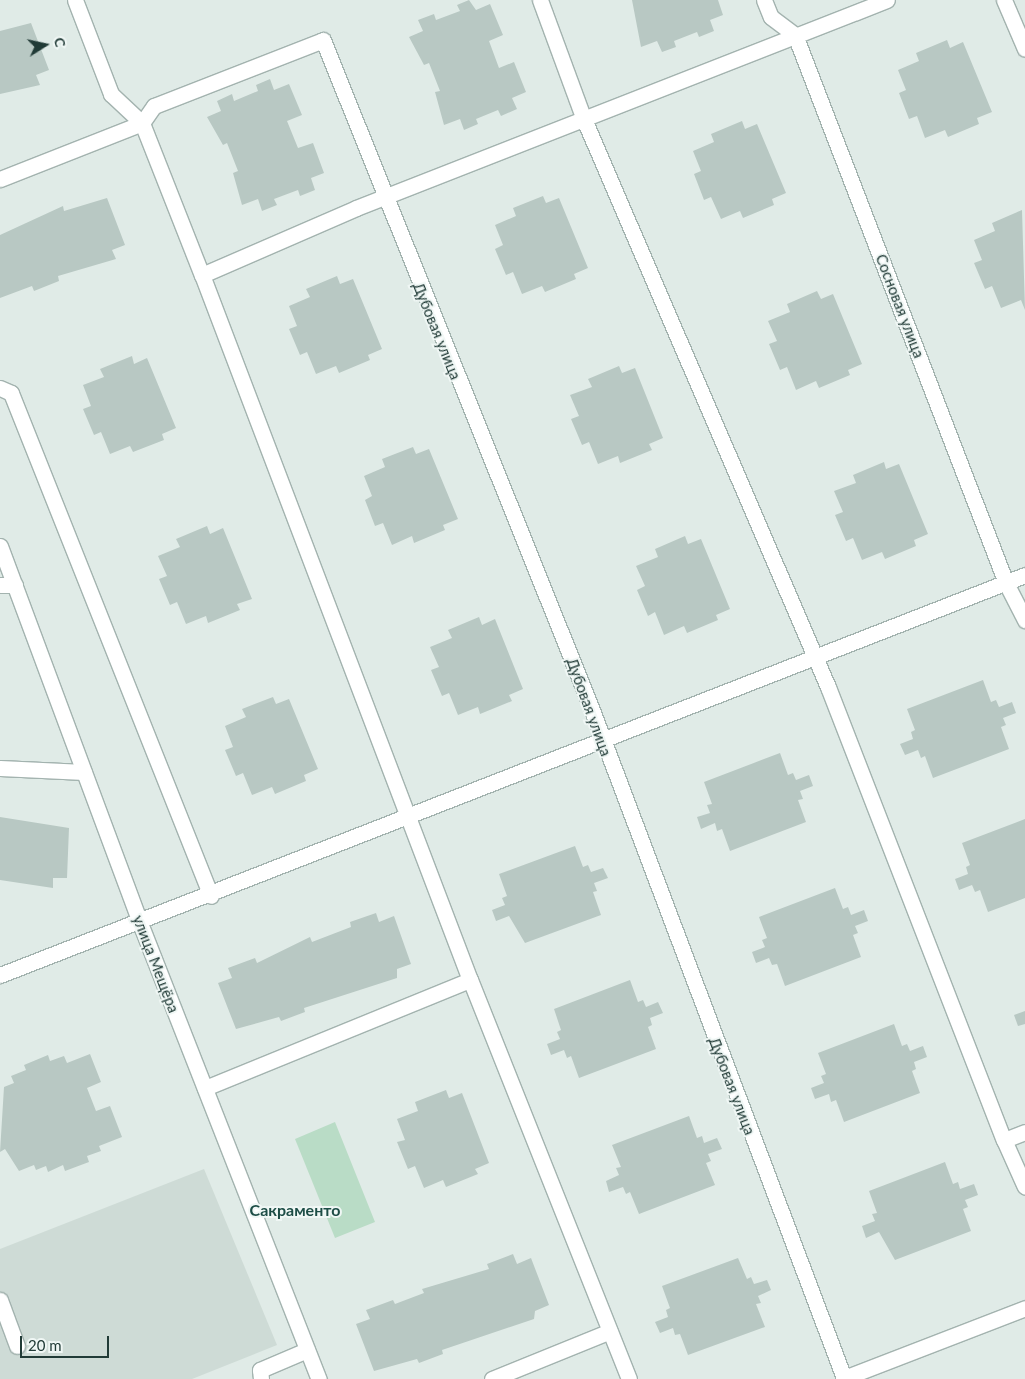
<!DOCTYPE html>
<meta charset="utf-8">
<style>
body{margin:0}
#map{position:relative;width:1025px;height:1379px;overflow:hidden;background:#e0ebe7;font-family:Lato,sans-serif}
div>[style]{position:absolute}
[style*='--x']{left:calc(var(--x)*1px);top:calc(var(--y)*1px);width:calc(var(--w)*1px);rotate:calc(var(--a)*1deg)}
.built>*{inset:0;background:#cedbd6}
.green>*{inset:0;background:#b9dcc6}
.building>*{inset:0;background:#b8c8c3}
.roads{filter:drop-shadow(1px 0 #a3b3af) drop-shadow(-1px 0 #a3b3af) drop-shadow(0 1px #a3b3af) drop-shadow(0 -1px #a3b3af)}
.lane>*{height:15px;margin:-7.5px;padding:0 7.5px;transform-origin:7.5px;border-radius:7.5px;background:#fff}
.street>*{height:15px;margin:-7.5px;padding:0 7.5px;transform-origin:7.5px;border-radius:7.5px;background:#fff}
span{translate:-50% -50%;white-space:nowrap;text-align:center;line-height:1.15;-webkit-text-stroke:4px #f0f7f5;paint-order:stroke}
.street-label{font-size:15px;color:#213b37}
.neighbourhood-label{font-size:16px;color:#1d4d46;font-weight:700}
.north{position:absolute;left:20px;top:20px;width:50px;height:50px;-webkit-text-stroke:4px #f0f7f5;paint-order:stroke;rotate:80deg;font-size:14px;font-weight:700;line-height:20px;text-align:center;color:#213b37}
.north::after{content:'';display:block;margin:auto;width:18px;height:22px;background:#213b37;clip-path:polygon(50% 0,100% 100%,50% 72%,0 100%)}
.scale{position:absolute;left:20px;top:1336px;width:89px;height:22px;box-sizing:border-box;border:2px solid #213b37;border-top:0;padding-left:6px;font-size:15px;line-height:18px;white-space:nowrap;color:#213b37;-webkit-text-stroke:4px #f0f7f5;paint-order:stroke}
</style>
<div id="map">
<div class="built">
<div style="clip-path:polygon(204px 1169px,277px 1345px,192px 1379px,0 1379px,0 1249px)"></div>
</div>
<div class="green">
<div style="clip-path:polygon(335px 1122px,375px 1222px,335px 1238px,295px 1139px)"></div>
</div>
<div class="building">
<div style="clip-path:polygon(469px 0,476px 10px,490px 4px,503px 35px,489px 41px,499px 68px,514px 62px,526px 92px,512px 98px,517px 109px,501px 116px,498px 110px,476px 119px,478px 124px,464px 130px,460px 119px,444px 125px,435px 92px,440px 91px,429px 63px,424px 65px,409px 37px,423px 31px,418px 20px,434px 14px,436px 20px,460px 11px,457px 5px)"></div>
<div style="clip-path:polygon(632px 0,718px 0,723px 15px,710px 20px,714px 31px,699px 37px,697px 32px,674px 41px,676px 47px,662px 52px,657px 41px,641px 47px)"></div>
<div style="clip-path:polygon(31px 23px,49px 70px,36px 75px,40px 85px,0 94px,0 31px)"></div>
<div style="clip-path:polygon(947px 40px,950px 48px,963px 42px,992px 112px,977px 118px,979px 124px,948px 137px,945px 130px,925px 138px,917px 116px,909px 119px,899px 93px,906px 90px,898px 70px,919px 61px,916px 53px)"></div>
<div style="clip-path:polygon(270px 79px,274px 90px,289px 84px,302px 115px,287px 121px,298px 148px,313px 143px,324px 173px,311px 178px,315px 190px,300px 196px,298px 190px,274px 199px,277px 205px,262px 211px,258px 199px,242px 205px,233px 173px,238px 171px,227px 143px,223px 145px,207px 117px,221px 111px,217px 101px,232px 94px,234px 101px,258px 91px,256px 85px)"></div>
<div style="clip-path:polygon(742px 121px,745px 129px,757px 124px,786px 193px,772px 199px,774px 205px,743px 218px,740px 211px,721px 219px,711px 197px,704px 200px,694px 174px,701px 171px,693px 151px,714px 142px,711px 134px)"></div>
<div style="clip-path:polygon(543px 196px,546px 203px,559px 198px,588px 268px,574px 274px,576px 279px,545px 292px,542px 286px,522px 294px,513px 272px,506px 275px,495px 249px,503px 245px,495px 225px,516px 216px,513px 208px)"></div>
<div style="clip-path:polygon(107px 198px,125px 245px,112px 250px,116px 259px,58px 276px,59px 281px,34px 291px,32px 286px,0 298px,0 235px,63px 206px,64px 211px)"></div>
<div style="clip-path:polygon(1022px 210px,1025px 310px,1021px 300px,1001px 308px,992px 286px,985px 289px,974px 263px,982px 260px,974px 240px,995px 231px,992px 223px)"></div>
<div style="clip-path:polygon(337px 276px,340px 284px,353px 279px,382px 349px,368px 355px,370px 360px,339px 373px,336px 366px,316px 374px,307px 352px,300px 355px,289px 329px,297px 326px,289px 306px,310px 297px,306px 289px)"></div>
<div style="clip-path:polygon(817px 291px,821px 299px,833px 294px,862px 364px,848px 370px,850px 375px,819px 388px,816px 381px,796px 390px,787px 367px,780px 370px,769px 344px,777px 341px,768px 321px,790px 312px,787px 304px)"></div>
<div style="clip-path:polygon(132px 356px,134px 364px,147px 358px,176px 428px,162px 434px,164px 440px,133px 452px,130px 446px,110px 454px,101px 432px,94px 435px,83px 409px,91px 406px,83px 385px,104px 377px,100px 369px)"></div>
<div style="clip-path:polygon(619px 366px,622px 373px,635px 368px,663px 438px,649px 444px,652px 450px,620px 463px,618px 456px,598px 464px,589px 442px,582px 445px,571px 419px,579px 416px,570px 395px,592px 387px,588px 379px)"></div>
<div style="clip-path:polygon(413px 447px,416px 454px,429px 449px,458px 519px,443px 525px,445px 530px,414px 543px,412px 536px,392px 545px,383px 523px,375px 526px,365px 500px,372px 496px,364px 476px,385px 467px,382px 459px)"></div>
<div style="clip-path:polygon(884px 462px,886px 469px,899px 464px,928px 534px,914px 540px,916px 546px,885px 559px,882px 552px,862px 560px,853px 538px,846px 541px,835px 515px,843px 512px,834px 491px,856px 483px,853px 475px)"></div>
<div style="clip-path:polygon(207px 526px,210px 534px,223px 528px,252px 599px,237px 604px,240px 610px,208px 623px,206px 616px,186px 624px,177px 602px,170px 605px,159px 579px,167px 576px,158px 556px,180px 547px,176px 539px)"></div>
<div style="clip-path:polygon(685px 536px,688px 544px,701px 539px,730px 609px,716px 615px,718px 620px,687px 633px,684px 626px,664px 635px,655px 612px,648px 616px,637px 590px,645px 586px,636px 566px,658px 557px,655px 549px)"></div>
<div style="clip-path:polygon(479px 617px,482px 625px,495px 619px,523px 689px,509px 695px,512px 701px,480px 714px,478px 707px,458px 715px,449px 693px,442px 696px,431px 670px,439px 667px,430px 647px,452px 638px,448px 630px)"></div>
<div style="clip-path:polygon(983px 680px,991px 702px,996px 700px,999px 707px,1012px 702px,1016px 713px,1003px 718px,1006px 725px,1001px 727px,1009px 749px,933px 778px,925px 756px,921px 758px,918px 750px,905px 755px,900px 744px,913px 739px,911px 732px,915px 730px,907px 709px)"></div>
<div style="clip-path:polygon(273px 697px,276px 704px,289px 699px,318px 769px,304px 775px,306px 781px,275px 794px,272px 787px,252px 795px,243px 773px,236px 776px,225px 750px,233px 747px,225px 726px,246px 717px,242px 709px)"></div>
<div style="clip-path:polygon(780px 753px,788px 775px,793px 773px,796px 780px,809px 775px,813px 786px,800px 791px,803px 799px,798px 800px,806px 822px,730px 851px,722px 829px,717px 831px,715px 823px,701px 829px,697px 817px,710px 813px,707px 805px,712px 804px,704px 782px)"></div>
<div style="clip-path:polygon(0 817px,69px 828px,67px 878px,53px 878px,53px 888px,0 880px)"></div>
<div style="clip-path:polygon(1025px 819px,1025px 898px,988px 912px,980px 890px,975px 892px,972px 885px,959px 890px,955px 879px,968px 874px,966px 867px,970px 865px,962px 843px)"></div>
<div style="clip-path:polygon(575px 846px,583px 867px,588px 865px,591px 872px,603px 868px,608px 878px,594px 883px,597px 891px,593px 892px,601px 915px,525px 943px,509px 916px,496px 921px,492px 910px,505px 905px,502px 898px,507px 896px,499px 874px)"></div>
<div style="clip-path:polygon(835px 888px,843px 909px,848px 907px,851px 915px,864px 910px,868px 921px,855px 926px,858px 933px,853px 935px,861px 957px,785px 986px,777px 964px,772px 965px,769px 958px,756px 963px,752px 952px,765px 947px,762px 940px,767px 938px,759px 917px)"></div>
<div style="clip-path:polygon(376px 913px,379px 922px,394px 916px,411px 964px,397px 969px,397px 978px,304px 1008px,305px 1012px,281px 1021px,279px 1017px,236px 1029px,218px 983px,232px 978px,228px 968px,255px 958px,257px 963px,310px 937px,312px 942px,351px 927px,350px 922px)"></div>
<div style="clip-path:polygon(630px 980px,638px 1002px,643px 1000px,646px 1007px,658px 1002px,663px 1013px,650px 1018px,652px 1025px,648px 1027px,656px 1049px,579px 1078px,571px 1056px,567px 1058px,564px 1050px,551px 1055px,547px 1044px,560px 1039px,557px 1032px,561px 1030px,554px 1009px)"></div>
<div style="clip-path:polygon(1025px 1011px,1025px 1024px,1018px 1026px,1014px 1015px)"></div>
<div style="clip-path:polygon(894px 1024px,902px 1046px,907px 1044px,910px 1051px,923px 1046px,927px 1057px,914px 1062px,916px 1069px,912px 1071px,920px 1093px,844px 1122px,836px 1100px,831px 1102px,829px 1094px,815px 1099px,811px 1088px,824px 1083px,821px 1076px,826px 1074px,818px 1053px)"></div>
<div style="clip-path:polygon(90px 1054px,101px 1082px,87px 1088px,96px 1111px,110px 1106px,122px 1137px,99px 1146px,101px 1151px,87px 1156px,89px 1162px,65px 1171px,63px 1165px,48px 1172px,46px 1166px,36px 1170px,34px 1165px,19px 1171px,5px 1149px,0 1152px,4px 1087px,14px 1083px,11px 1076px,26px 1070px,24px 1065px,48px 1055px,50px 1061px,64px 1056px,67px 1063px)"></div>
<div style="clip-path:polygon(446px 1090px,449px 1098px,462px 1093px,489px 1163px,475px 1169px,478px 1174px,446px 1187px,443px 1180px,424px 1188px,415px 1166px,408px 1169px,397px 1142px,405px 1140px,397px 1119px,418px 1111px,415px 1102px)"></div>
<div style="clip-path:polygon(689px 1116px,697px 1138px,702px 1136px,704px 1143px,717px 1138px,722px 1149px,708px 1154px,711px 1161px,706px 1163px,715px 1185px,639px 1214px,630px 1192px,626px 1194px,623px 1187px,609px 1192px,606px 1181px,619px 1175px,616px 1168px,621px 1167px,612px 1145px)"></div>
<div style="clip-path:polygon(945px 1162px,953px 1184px,958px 1182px,960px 1189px,974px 1184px,978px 1195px,965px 1200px,968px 1207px,963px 1209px,971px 1231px,895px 1260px,879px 1232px,866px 1238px,862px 1226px,875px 1221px,872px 1214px,877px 1213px,869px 1191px)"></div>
<div style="clip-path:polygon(513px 1254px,517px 1264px,531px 1258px,549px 1305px,535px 1311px,534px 1319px,442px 1350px,443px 1354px,419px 1363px,417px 1359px,374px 1371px,356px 1324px,370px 1319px,366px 1310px,393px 1300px,395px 1304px,424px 1293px,422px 1289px,489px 1269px,487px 1264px)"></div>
<div style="clip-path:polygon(738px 1258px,747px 1279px,751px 1277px,754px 1284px,767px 1280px,771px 1290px,758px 1296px,761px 1303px,756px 1304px,765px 1327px,688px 1355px,680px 1334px,675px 1335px,673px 1328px,660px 1333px,655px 1322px,668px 1317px,666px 1310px,670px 1308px,662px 1286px)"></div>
</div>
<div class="roads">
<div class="lane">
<div style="--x:75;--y:0;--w:101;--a:69"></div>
<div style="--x:111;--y:94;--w:42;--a:43.1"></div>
<div style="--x:142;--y:123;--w:21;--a:-55"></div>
<div style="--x:154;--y:106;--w:181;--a:-21.3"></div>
<div style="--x:540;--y:0;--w:125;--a:69.8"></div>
<div style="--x:583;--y:117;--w:620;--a:66.74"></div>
<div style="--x:828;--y:687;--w:486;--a:68.8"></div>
<div style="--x:1004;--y:0;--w:53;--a:66.8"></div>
<div style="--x:0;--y:179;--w:153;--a:-21.5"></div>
<div style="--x:142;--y:123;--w:163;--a:68.5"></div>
<div style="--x:0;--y:388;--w:12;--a:24"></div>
<div style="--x:11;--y:393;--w:541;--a:68.32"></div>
<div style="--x:0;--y:585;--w:15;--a:0"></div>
<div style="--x:0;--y:768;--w:84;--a:2.7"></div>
<div style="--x:205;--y:1088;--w:286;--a:-22.2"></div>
<div style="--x:1025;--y:1132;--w:22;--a:159"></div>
<div style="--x:1004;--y:1140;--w:51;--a:65.9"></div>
<div style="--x:0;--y:1300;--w:49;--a:69.7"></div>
<div style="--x:844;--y:1378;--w:194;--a:-21.1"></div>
<div style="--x:261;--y:1379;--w:9;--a:-96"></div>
<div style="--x:260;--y:1370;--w:51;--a:-23.1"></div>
<div style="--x:492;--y:1379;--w:127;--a:-22.1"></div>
<div style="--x:629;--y:1379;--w:430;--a:-111.7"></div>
<div style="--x:470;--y:980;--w:754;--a:-110.81"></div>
<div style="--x:202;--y:275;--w:168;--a:-23.5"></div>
<div style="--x:356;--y:208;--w:570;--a:-21.39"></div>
</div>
<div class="street">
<div style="--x:764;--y:0;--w:18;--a:68"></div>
<div style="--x:771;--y:17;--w:30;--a:37"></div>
<div style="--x:795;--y:35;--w:587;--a:68.94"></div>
<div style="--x:1006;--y:583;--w:42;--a:62.8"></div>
<div style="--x:323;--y:40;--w:722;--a:68.12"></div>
<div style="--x:592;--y:710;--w:714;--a:69.33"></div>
<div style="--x:0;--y:546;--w:402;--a:69.6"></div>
<div style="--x:140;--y:923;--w:490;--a:68.6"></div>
<div style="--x:0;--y:975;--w:1100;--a:-21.32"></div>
</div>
</div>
<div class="street-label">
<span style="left:900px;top:306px;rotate:69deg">Сосновая улица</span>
<span style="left:437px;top:331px;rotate:68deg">Дубовая улица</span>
<span style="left:589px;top:707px;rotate:70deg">Дубовая улица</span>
<span style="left:156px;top:964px;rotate:69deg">улица Мещёра</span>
<span style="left:732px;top:1086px;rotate:69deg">Дубовая улица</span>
</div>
<div class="neighbourhood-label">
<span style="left:295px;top:1210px">Сакраменто</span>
</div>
<div class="north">С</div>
<div class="scale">20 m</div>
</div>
